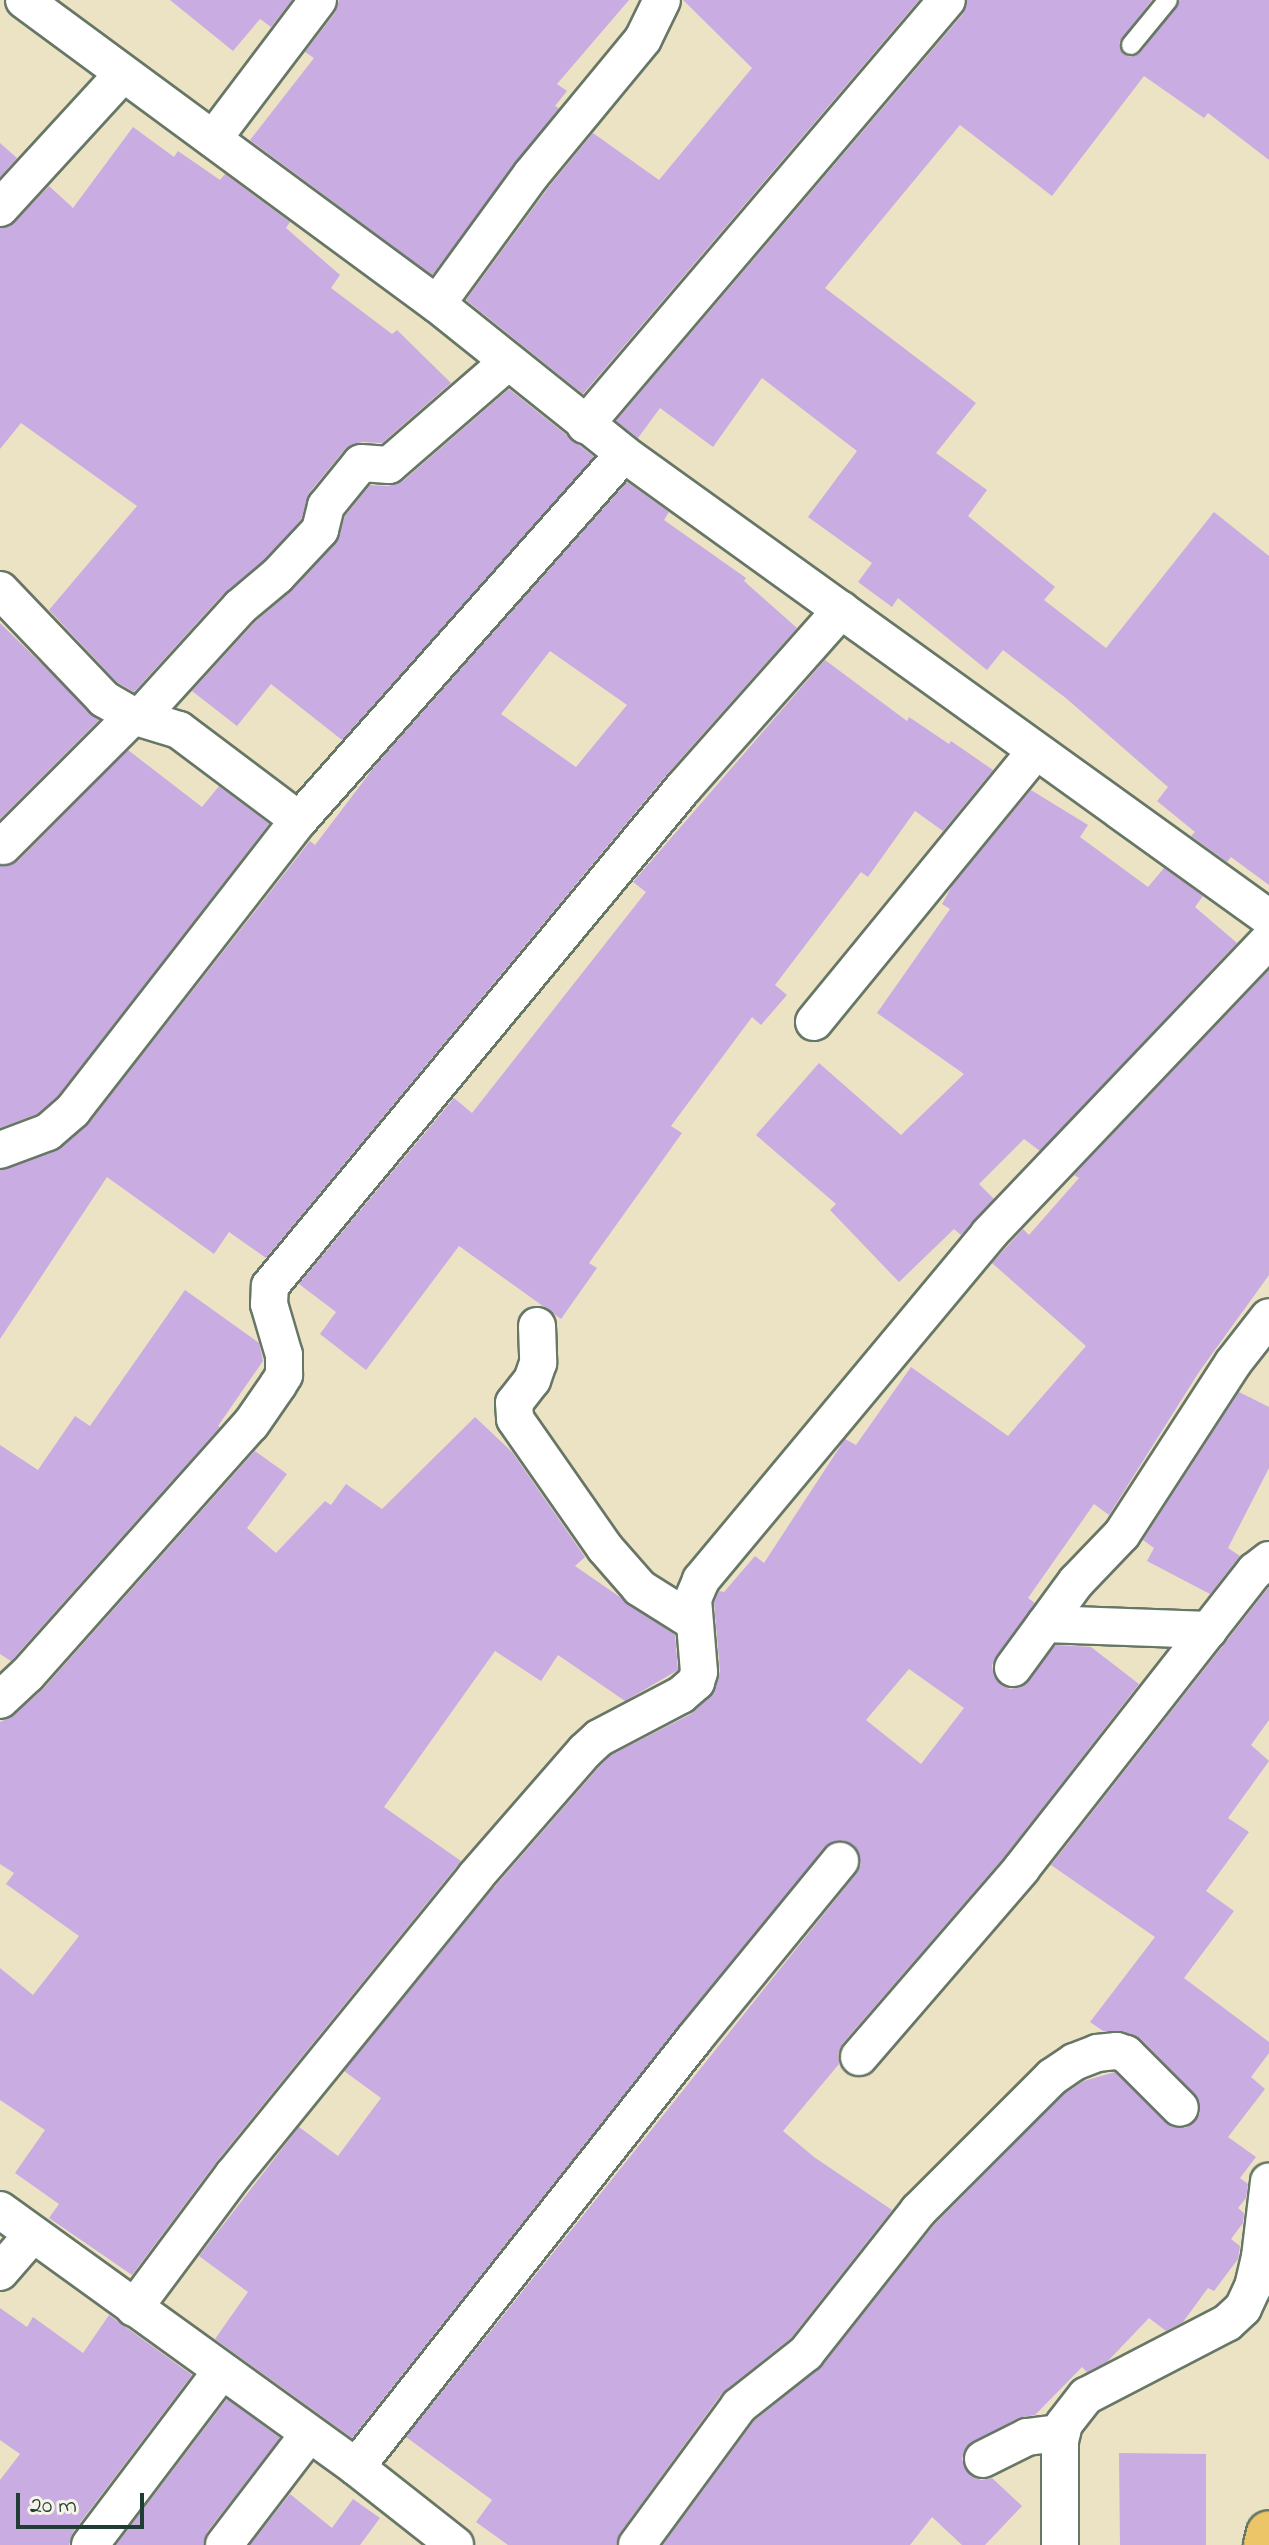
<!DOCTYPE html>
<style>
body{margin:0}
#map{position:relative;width:1269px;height:2545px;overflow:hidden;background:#ece3c4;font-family:"Indie Flower",sans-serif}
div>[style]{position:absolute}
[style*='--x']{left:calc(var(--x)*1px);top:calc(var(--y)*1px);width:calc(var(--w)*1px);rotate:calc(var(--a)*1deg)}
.building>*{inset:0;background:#c9ace2}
.roads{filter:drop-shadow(2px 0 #677766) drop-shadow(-2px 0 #677766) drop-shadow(0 2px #677766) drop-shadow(0 -2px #677766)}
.service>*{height:18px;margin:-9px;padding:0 9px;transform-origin:9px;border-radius:9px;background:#fff}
.minor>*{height:36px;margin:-18px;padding:0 18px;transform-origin:18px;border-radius:18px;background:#fff}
.motorway>*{height:44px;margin:-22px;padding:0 22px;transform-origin:22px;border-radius:22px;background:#edc569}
span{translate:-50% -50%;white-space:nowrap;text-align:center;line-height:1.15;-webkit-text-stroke:6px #f7f3e8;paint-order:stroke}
.scale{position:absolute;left:16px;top:2493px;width:128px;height:36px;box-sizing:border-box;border:4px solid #1f3d34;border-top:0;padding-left:10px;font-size:24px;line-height:28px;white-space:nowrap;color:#1f3d34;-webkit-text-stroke:6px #f7f3e8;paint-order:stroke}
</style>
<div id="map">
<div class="building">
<div style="clip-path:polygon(170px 0,292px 0,271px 27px,260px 19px,233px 51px)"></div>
<div style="clip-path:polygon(339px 0,629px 0,557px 84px,567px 91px,555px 106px,559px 108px,432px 275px,250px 140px,314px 58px,305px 52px,335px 13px)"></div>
<div style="clip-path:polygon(683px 0,919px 0,583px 394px,466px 300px,548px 188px,593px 133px,659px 180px,752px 68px)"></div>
<div style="clip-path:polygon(967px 0,1152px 0,1119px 42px,1123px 54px,1130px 57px,1140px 53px,1180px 0,1269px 0,1269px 160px,1208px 113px,1204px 118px,1144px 76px,1052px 196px,960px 125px,825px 288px,976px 403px,936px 453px,987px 490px,968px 516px,1055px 587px,1044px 600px,1106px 648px,1214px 512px,1269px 556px,1269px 885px,1231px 857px,1227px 862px,1191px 836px,1195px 832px,1157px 801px,1168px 787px,1067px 699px,1003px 650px,987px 670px,898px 598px,892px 607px,858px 582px,872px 563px,808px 517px,857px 451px,762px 378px,713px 447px,660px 408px,638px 438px,616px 421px,963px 14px)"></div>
<div style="clip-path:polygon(133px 127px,174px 157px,178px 151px,220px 180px,225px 174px,290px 222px,286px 228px,340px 275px,331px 288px,392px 334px,397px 330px,451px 383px,382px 443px,362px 442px,345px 449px,309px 493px,301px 520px,263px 561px,224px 593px,134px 692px,117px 682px,49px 610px,137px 506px,21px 423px,0 449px,0 228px,15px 222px,49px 186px,73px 208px)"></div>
<div style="clip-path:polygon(0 143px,17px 158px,0 177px)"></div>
<div style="clip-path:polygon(509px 389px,594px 457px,342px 740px,271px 684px,237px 726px,192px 691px,255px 622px,292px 590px,335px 544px,345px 516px,370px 485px,388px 486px,403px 481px)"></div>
<div style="clip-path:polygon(evenodd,627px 482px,669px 512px,664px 520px,746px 578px,744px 581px,797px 628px,668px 773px,266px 1258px,229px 1232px,214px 1254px,107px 1177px,0 1339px,0 1170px,56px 1151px,89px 1123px,310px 841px,315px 845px,375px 766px,627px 482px,550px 651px,627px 705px,576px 767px,501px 714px,550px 651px)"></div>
<div style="clip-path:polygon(0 623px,99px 720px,0 819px)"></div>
<div style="clip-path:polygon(825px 660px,907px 721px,909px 717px,949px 744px,951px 741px,993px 770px,943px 831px,915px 811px,868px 877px,861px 872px,775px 985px,787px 995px,761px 1025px,752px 1017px,671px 1126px,682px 1133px,589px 1263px,597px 1268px,561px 1319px,459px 1246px,366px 1370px,320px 1334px,336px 1312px,299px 1284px,454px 1098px,472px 1113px,646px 892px,633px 882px)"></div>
<div style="clip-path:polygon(128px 750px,202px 807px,219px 786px,269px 824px,58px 1096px,37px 1114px,0 1128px,0 866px,18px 861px)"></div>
<div style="clip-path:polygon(1031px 790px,1088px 825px,1080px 837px,1148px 887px,1164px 868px,1203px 896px,1195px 907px,1237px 943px,1040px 1151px,1024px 1139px,979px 1184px,994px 1199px,961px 1235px,954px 1229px,899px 1282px,830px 1210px,836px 1204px,756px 1135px,819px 1063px,901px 1135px,964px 1074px,877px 1013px,950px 909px,942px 904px,952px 886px)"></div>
<div style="clip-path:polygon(evenodd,1269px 970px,1269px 1275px,1199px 1372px,1109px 1515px,1094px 1504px,1028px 1598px,1035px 1603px,992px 1665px,994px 1676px,1000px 1684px,1010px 1689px,1021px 1687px,1056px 1645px,1091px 1647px,1139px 1684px,1005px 1856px,843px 2043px,838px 2054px,839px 2064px,783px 2131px,814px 2157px,892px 2210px,791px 2338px,722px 2393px,620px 2533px,616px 2545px,508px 2545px,476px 2522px,492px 2500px,406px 2437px,856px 1874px,861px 1864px,854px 1845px,843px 1840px,824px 1848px,679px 2025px,352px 2438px,215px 2339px,248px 2292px,199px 2256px,299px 2127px,338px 2156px,381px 2098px,344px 2071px,491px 1891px,600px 1766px,611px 1755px,691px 1714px,710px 1697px,720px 1671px,714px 1602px,719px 1591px,724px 1592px,755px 1556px,764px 1563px,845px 1439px,856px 1445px,911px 1367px,1008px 1436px,1086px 1346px,992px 1263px,1023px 1229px,1029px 1235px,1079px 1178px,1074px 1175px,1269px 970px,909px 1669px,964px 1708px,921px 1764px,866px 1720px,909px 1669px)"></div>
<div style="clip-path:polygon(185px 1290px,259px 1343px,263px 1361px,218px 1426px,220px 1427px,11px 1661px,0 1654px,0 1445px,38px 1470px,75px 1416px,90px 1426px)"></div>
<div style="clip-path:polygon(1239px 1392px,1269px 1407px,1269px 1468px,1228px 1548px,1240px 1556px,1210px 1594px,1147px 1561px,1154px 1548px,1143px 1540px)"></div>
<div style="clip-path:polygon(475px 1417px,512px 1452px,585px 1557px,575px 1566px,675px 1635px,678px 1670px,625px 1701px,558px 1655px,541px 1681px,495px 1651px,384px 1807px,461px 1861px,217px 2161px,132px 2275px,49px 2218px,59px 2204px,15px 2173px,45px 2130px,0 2100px,0 1968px,33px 1995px,79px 1936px,6px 1884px,14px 1873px,0 1864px,0 1722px,14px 1715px,43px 1689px,255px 1451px,287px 1474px,247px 1528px,276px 1553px,325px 1501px,331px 1505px,346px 1484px,382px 1509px)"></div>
<div style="clip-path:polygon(1269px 1587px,1269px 1720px,1251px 1745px,1269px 1761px,1228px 1818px,1249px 1832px,1206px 1891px,1234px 1911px,1184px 1978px,1269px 2042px,1269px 2053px,1251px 2077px,1265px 2089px,1228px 2137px,1256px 2157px,1240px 2178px,1248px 2184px,1246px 2198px,1238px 2208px,1244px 2213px,1243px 2223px,1231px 2239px,1240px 2246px,1238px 2259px,1214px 2291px,1208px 2288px,1183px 2322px,1166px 2331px,1149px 2318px,1107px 2362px,1087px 2372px,1082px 2367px,1035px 2415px,1018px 2418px,966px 2447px,962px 2459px,971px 2476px,981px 2480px,992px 2478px,1022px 2506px,985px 2545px,962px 2545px,932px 2517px,910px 2545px,663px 2545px,754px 2421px,822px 2366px,934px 2225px,1065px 2093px,1084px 2081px,1115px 2072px,1166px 2123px,1185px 2128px,1195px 2122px,1200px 2113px,1195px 2094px,1141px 2039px,1123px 2031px,1103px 2031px,1090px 2022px,1155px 1937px,1051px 1865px)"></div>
<div style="clip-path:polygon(0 2308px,27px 2327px,33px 2317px,83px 2353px,109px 2315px,192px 2375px,73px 2532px,69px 2545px,0 2545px,0 2480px,20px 2454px,0 2440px)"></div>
<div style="clip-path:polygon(227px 2399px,280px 2438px,207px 2532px,203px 2545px,116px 2545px)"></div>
<div style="clip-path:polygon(1119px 2453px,1206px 2454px,1206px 2545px,1120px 2545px)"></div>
<div style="clip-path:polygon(290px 2494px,332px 2528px,353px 2499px,380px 2518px,360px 2545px,250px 2545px)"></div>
</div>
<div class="roads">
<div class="service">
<div style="--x:1131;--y:45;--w:58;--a:-50.6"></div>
</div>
<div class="minor">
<div style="--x:24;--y:0;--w:513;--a:36.36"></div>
<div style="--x:437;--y:304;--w:240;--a:38.7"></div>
<div style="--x:624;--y:454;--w:795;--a:35.73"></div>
<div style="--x:213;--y:139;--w:174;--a:-52.9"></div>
<div style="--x:0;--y:208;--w:180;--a:-47.5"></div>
<div style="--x:437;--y:304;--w:160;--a:-53.9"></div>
<div style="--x:531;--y:175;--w:176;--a:-50.5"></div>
<div style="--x:643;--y:39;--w:43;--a:-64"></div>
<div style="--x:585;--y:425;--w:558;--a:-49.58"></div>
<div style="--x:0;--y:590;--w:151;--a:46.3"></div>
<div style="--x:104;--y:699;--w:34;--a:30"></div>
<div style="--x:133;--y:716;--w:48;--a:16.9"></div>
<div style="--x:179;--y:730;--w:150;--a:36.9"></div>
<div style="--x:139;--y:718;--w:150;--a:-47.7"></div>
<div style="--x:240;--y:607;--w:48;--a:-40"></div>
<div style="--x:277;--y:576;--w:63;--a:-46.9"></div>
<div style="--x:320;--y:530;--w:25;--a:-76"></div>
<div style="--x:326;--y:506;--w:55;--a:-50.9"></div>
<div style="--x:361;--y:463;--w:28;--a:4"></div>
<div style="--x:389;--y:465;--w:157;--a:-40.9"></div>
<div style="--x:3;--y:846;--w:184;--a:-45"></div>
<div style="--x:814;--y:1022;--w:349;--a:-50.7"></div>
<div style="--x:0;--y:1150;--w:51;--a:-20.6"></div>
<div style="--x:48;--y:1132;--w:33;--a:-41"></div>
<div style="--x:73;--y:1110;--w:368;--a:-52.1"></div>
<div style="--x:299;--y:820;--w:489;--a:-48.4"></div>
<div style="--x:537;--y:1326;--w:37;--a:88"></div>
<div style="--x:538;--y:1363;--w:18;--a:109"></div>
<div style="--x:532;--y:1380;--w:29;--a:128"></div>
<div style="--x:514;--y:1403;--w:16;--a:86"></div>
<div style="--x:515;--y:1419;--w:157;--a:55.1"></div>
<div style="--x:605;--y:1548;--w:53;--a:48.8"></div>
<div style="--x:640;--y:1588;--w:64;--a:32.2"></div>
<div style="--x:1045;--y:1624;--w:164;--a:2.1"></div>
<div style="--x:1013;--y:1668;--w:107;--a:-53.8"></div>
<div style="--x:1076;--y:1582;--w:66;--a:-46.2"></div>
<div style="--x:1122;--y:1534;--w:204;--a:-57"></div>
<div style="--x:1233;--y:1363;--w:58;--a:-52"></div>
<div style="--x:0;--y:1700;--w:37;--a:-43"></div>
<div style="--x:27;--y:1675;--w:336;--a:-48.3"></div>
<div style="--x:251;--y:1424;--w:47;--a:-55.3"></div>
<div style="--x:278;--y:1385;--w:12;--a:-59"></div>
<div style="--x:284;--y:1375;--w:20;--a:-90"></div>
<div style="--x:284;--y:1355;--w:53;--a:-106.4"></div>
<div style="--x:269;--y:1304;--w:18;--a:-87"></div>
<div style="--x:270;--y:1286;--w:648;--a:-50.32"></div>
<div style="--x:684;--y:787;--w:237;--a:-48.4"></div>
<div style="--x:859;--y:2057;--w:248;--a:-49.2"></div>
<div style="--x:1021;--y:1869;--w:379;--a:-51.9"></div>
<div style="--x:1255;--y:1571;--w:18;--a:-38"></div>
<div style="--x:0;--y:2210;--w:439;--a:35.8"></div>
<div style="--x:356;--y:2467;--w:126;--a:38.2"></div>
<div style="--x:0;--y:2272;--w:50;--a:-49"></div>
<div style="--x:134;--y:2308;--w:167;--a:-53.3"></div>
<div style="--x:234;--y:2174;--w:382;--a:-50.9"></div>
<div style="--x:475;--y:1877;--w:167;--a:-48.9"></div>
<div style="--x:585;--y:1751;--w:19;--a:-43"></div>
<div style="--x:599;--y:1738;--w:93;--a:-27.7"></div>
<div style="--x:681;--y:1695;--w:20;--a:-41"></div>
<div style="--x:696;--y:1682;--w:10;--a:-73"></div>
<div style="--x:699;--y:1672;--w:73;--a:-94.7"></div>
<div style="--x:693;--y:1599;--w:21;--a:-67"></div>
<div style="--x:701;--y:1580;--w:450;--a:-50.2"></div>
<div style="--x:989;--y:1234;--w:406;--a:-46.4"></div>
<div style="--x:983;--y:2459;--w:49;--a:-26.6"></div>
<div style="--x:1027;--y:2437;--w:35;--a:-7"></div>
<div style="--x:356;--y:2467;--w:547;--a:-51.68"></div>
<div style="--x:695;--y:2038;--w:229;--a:-50.7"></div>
<div style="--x:90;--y:2545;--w:217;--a:-52.9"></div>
<div style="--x:224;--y:2545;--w:140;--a:-52.6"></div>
<div style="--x:637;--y:2545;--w:172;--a:-53.7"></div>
<div style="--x:739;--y:2406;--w:85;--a:-38.3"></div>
<div style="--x:806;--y:2353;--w:181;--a:-51.7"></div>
<div style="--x:918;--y:2211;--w:190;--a:-45"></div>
<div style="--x:1052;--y:2077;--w:27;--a:-34"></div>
<div style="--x:1074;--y:2062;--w:25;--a:-21"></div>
<div style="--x:1097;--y:2053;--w:20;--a:-6"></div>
<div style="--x:1117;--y:2051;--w:9;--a:18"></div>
<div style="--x:1126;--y:2054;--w:76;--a:45"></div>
<div style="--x:1060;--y:2545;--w:104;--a:-90"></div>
<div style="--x:1060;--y:2441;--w:17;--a:-77"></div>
<div style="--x:1064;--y:2424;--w:36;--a:-52"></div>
<div style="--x:1086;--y:2396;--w:159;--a:-27.4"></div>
<div style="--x:1227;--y:2323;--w:22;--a:-43"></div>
<div style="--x:1243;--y:2308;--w:23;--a:-65"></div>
<div style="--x:1253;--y:2287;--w:31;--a:-77"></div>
<div style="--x:1260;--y:2257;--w:76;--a:-83.2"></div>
</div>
<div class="motorway">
<div style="--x:1266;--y:2545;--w:12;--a:-76"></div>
</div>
</div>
<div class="scale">20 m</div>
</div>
